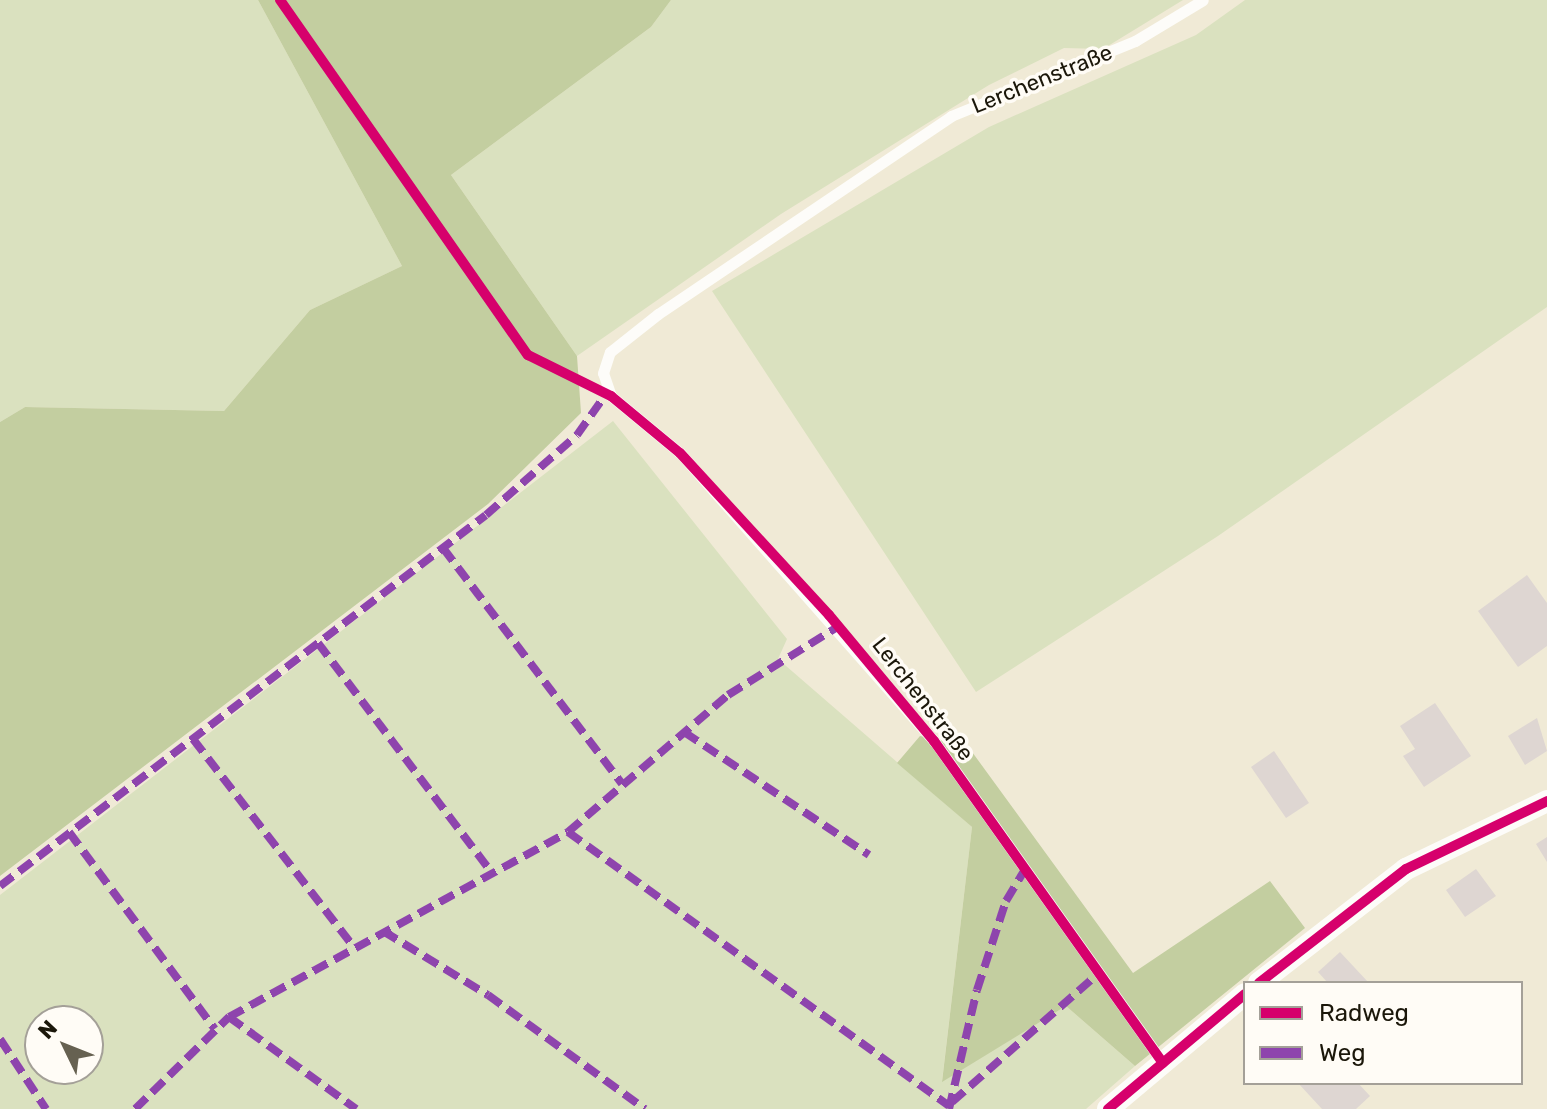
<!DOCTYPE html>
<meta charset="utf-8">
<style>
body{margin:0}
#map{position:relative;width:1547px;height:1109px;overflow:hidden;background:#f0ead6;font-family:Rubik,sans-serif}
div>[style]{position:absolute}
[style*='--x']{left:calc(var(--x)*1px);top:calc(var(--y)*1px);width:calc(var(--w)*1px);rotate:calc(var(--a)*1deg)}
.green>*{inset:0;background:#dae1bf}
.forest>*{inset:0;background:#c3cea0}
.building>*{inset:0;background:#ded6d2}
.service>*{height:11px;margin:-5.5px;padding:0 5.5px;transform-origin:5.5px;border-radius:5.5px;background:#fdfcf9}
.minor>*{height:22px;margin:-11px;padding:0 11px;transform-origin:11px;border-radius:11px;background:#fdfcf9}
.quiet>*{height:8px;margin-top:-4px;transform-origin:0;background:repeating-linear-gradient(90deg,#8e44ad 0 16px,transparent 0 24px)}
.cycleway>*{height:10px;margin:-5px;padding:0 5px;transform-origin:5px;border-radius:5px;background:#d6006c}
span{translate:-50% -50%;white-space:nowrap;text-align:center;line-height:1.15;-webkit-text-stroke:7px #fffcf6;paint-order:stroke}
.street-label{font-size:22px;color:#1b170a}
.legend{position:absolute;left:1243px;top:981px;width:280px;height:104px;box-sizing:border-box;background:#fffcf6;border:2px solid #a4a098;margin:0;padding:10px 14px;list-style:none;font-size:24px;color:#1b170a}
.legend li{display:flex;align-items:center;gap:16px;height:40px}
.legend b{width:40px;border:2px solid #a4a098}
.north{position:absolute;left:24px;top:1005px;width:80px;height:80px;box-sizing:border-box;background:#fffcf6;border:2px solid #a4a098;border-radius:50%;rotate:313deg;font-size:22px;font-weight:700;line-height:32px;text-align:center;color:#1b170a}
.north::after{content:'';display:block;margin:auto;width:28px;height:36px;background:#666151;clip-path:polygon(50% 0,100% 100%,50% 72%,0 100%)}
</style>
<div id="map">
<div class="green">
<div style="clip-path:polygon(0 0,258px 0,402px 266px,310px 310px,224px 411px,25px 407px,0 422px)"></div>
<div style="clip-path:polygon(671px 0,1183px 0,1103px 49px,1064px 48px,989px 85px,781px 214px,577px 356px,451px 175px,651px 27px)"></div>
<div style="clip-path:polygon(1245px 0,1547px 0,1547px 307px,1218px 536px,976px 692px,712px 291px,989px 127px,1196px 35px)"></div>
<div style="clip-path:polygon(evenodd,613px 421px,787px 639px,778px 659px,972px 827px,942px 1081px,1066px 1006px,1135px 1066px,1086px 1109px,0 1109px,0 895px,613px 421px,40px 1021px,88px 1021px,88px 1069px,40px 1069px,40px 1021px)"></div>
</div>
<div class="forest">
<div style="clip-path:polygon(258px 0,671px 0,651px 27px,451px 175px,577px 356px,581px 413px,488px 504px,0 876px,0 422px,25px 407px,224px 411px,310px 310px,402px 266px)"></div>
<div style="clip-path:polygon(920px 736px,967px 745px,1133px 973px,1270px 881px,1305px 928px,1135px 1066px,1066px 1006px,942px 1082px,972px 827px,897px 763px)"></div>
</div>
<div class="building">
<div style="clip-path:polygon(1527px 575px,1547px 603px,1547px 646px,1518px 667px,1478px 611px)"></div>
<div style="clip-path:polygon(1435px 703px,1471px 756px,1424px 787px,1403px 756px,1415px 749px,1400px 726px)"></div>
<div style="clip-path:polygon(1537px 718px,1547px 751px,1525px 765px,1508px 736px)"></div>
<div style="clip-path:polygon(1274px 751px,1309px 803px,1286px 818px,1251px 767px)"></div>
<div style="clip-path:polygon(1547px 837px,1547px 862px,1536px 844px)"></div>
<div style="clip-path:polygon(1476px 869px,1496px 896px,1465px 917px,1446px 890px)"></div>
<div style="clip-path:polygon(1340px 952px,1369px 983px,1328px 983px,1318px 972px)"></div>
<div style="clip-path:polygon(1298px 1083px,1358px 1083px,1370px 1096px,1356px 1109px,1322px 1109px)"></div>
</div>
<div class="service">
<div style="--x:1163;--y:1063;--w:395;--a:-125.4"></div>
<div style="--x:934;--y:741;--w:384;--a:-131.4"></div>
<div style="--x:680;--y:453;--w:89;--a:-140.4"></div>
<div style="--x:611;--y:396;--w:24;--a:-109"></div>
<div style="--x:603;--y:373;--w:22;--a:-72"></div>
<div style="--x:610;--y:352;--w:61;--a:-38.4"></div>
<div style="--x:658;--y:314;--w:354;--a:-34"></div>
<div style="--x:951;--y:116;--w:199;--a:-22.2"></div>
<div style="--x:1135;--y:41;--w:79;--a:-31.1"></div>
</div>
<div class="minor">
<div style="--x:1259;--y:983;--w:186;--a:-37.8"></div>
<div style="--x:1406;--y:869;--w:157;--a:-25.7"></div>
<div style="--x:1108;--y:1109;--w:179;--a:-40"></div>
</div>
<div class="quiet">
<div style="--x:443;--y:548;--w:296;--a:52.8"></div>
<div style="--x:318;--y:643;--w:288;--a:52.9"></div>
<div style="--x:684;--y:732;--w:222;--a:33.6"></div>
<div style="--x:193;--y:739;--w:262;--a:52.3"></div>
<div style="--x:69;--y:832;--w:245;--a:53.5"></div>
<div style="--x:568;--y:832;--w:469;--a:35.7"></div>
<div style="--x:0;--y:886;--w:611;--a:-37.36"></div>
<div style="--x:486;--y:515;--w:121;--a:-41.3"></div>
<div style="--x:577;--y:435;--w:50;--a:-54.7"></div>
<div style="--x:383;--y:931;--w:123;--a:31.4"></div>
<div style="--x:488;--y:995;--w:194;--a:36"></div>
<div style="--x:229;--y:1017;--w:157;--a:35.9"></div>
<div style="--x:0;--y:1039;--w:84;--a:56.7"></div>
<div style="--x:952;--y:1102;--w:196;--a:-41.3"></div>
<div style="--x:135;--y:1109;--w:132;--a:-44.4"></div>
<div style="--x:229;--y:1017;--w:386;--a:-28.6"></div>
<div style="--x:568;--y:832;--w:211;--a:-40.6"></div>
<div style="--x:728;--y:695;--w:131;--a:-31.9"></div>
<div style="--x:949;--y:1109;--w:122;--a:-76.8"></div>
<div style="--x:977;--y:990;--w:94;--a:-72"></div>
<div style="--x:1006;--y:901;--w:37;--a:-59"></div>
</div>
<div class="cycleway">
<div style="--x:280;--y:0;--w:433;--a:55.1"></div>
<div style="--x:528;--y:355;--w:93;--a:26.3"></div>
<div style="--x:611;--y:396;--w:89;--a:39.6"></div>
<div style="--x:680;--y:453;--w:220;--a:47.4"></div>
<div style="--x:829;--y:615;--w:164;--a:50.2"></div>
<div style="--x:934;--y:741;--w:395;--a:54.6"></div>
<div style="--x:1259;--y:983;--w:186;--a:-37.8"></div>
<div style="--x:1406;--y:869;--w:157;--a:-25.7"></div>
<div style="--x:1108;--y:1109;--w:179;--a:-40"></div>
</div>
<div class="street-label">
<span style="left:1042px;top:79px;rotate:-22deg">Lerchenstraße</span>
<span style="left:923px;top:699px;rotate:52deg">Lerchenstraße</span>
</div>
<ul class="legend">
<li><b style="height:10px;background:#d6006c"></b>Radweg</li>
<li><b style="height:10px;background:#8e44ad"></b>Weg</li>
</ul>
<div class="north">N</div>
</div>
